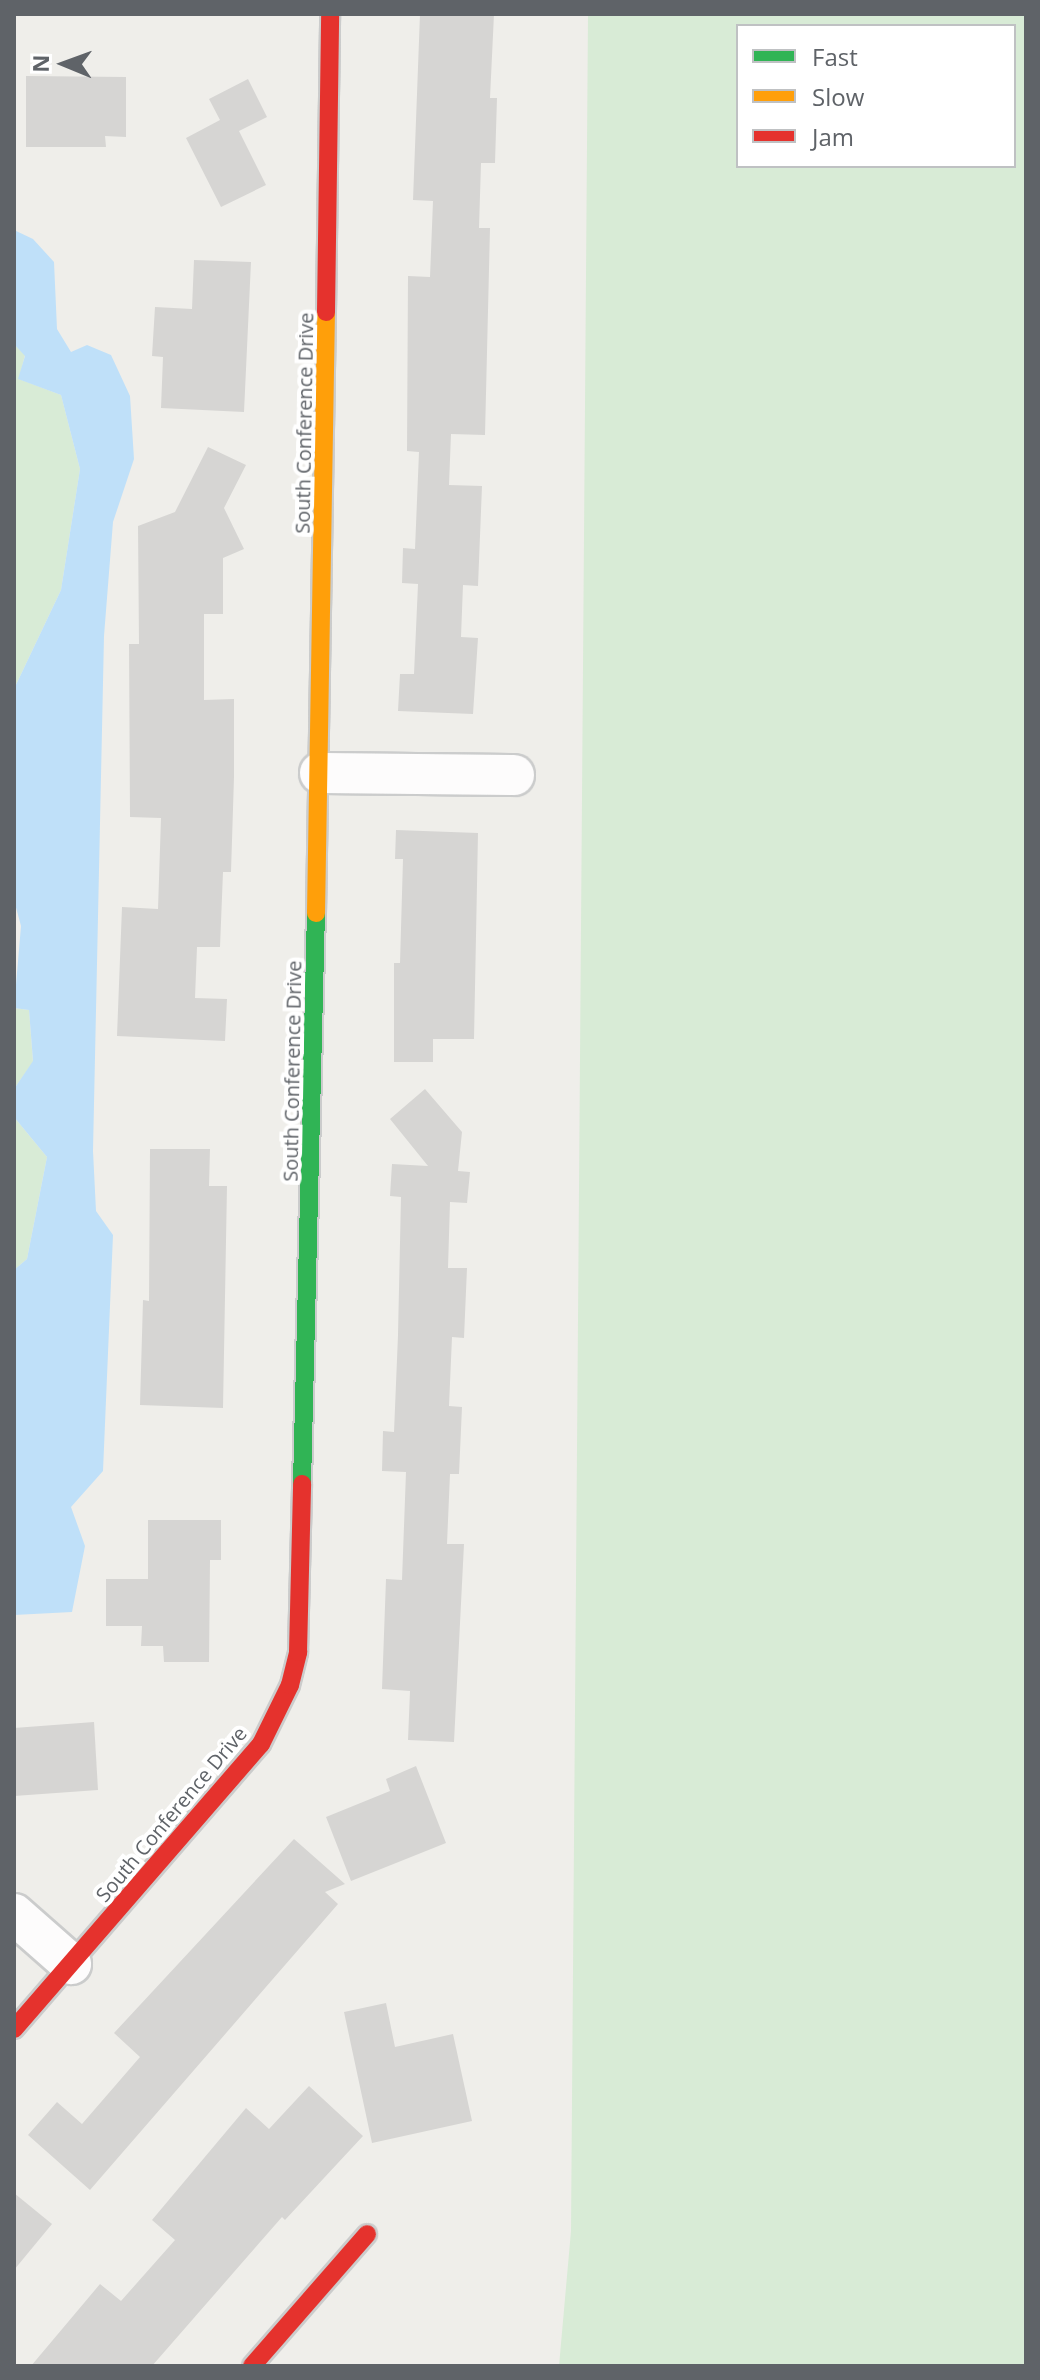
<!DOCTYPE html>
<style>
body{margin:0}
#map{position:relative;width:1040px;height:2380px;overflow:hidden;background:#efeeea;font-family:"Open Sans",sans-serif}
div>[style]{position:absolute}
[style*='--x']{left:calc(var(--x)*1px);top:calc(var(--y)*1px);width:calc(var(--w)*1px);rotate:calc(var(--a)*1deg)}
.green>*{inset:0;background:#d8ebd6}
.water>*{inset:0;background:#bfe0f9}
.building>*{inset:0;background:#d6d5d3}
.roads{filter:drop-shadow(2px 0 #cbcccc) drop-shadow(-2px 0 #cbcccc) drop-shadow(0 2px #cbcccc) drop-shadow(0 -2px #cbcccc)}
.street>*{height:40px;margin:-20px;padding:0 20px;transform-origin:20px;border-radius:20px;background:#fdfcfc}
.fast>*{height:18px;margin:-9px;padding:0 9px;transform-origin:9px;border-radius:9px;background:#30b455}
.slow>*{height:18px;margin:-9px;padding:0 9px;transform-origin:9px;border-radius:9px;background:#ff9f0a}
.jam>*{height:18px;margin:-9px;padding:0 9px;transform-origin:9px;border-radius:9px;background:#e5322d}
span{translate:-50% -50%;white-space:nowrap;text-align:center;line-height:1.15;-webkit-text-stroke:8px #fff;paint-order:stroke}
.street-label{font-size:20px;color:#5f6368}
.frame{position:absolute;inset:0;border:16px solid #5f6368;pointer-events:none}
.legend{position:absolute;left:736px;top:24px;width:280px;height:144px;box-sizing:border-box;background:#fff;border:2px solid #bfc1c3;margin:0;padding:10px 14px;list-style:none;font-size:24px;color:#5f6368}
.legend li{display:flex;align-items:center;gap:16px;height:40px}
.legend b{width:40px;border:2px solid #bfc1c3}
.north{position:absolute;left:24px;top:24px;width:80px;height:80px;-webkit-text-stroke:6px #fff;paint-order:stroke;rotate:271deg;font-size:22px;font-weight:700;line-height:32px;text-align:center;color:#5f6368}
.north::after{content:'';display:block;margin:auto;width:28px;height:36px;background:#5f6368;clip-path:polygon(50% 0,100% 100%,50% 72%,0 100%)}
</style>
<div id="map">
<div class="green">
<div style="clip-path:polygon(evenodd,588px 14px,1026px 14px,1026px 2366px,559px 2366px,571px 2231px,588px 14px,1014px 26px,1014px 166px,738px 166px,738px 26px,1014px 26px)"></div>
<div style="clip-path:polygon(14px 344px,25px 355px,19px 379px,61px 395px,80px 469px,61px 590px,14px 689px)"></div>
<div style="clip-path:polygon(14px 1008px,29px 1010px,33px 1062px,14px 1089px)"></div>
<div style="clip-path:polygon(14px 1117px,47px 1157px,27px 1259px,14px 1270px)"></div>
</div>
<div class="water">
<div style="clip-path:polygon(14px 230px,33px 239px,54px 262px,57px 329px,71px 352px,87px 345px,111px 355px,130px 396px,134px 459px,113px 522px,104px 636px,93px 1151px,96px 1211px,113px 1235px,103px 1471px,71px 1507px,85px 1546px,72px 1612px,14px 1615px,14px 1270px,27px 1259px,47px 1157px,14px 1117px,14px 1089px,33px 1061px,29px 1010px,14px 1008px,21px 926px,14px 900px,14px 689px,61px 590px,80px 469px,61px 395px,18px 379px,25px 356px,14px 344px)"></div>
</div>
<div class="building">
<div style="clip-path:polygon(420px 14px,494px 14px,490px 98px,497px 98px,495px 163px,481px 163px,479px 228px,490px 228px,485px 435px,451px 434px,449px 485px,482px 486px,478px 586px,463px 585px,461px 637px,478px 638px,473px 714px,398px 711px,400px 674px,414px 674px,418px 584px,402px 583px,403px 548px,415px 549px,419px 452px,407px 451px,408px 276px,430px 277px,433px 201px,413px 200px)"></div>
<div style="clip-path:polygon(26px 76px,126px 77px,126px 137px,105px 136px,106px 147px,26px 147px)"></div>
<div style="clip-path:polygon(248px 79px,267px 117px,239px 131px,266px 185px,221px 207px,186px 138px,220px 120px,209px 99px)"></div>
<div style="clip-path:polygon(194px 260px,251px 262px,244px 412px,161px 408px,163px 357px,152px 356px,155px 307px,192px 309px)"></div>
<div style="clip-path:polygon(208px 447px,246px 465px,224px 508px,244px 549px,223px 558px,223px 614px,204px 614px,204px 700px,234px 699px,234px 777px,231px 872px,223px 872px,220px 947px,197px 947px,195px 998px,227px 999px,225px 1041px,117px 1036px,122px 907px,158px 909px,161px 818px,130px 817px,129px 644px,139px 644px,138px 526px,175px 512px)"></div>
<div style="clip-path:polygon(396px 830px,478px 833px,474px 1039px,433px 1039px,433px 1062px,394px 1062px,394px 963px,400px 963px,403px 859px,395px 859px)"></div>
<div style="clip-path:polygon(425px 1089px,462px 1132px,458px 1171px,470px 1172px,467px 1203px,450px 1202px,448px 1268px,467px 1268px,464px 1338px,452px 1337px,449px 1406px,462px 1407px,459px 1474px,450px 1474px,447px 1544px,464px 1544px,454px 1742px,408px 1740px,410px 1691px,382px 1689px,386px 1579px,402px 1580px,406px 1472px,382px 1471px,383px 1431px,394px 1432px,398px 1335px,401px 1197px,390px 1196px,392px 1164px,428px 1166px,390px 1119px)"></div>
<div style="clip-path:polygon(150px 1149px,210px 1149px,209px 1186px,227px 1186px,223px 1408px,140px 1405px,143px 1300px,149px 1301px)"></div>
<div style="clip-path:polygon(148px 1520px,221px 1520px,221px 1560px,210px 1560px,209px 1662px,164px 1662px,163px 1646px,141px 1646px,142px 1626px,106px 1626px,106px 1579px,148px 1579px)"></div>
<div style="clip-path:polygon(94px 1722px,98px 1790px,14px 1796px,14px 1728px)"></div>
<div style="clip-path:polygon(416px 1766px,446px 1843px,351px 1881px,326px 1817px,390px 1791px,386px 1779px)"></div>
<div style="clip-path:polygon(294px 1839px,345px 1884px,325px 1892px,338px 1904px,90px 2190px,28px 2135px,57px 2102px,82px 2124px,140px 2057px,114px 2033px)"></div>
<div style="clip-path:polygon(386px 2003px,395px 2047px,453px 2034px,472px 2121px,372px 2143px,344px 2012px)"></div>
<div style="clip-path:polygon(309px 2086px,363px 2136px,285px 2220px,282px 2217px,152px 2366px,31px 2366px,100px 2284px,121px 2301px,175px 2240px,152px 2220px,246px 2108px,269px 2129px)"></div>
<div style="clip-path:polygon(14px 2193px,52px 2224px,14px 2270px)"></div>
</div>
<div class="roads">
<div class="street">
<div style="--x:320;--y:773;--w:194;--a:0.6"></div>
<div style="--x:14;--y:1914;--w:76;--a:41.3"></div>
</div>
<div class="fast">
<div style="--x:302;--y:1484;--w:571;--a:-88.6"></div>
</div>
<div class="slow">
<div style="--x:316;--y:913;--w:601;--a:-89.05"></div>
</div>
<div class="jam">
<div style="--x:326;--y:312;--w:298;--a:-89.2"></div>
<div style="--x:14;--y:2029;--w:377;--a:-49.1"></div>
<div style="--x:261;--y:1744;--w:66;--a:-63.8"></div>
<div style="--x:290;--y:1685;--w:34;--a:-76"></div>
<div style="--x:298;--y:1652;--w:168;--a:-88.6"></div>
<div style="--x:252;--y:2366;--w:175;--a:-48.9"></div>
</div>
</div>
<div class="street-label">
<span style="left:304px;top:423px;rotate:-89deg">South Conference Drive</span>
<span style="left:292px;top:1071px;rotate:-89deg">South Conference Drive</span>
<span style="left:171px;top:1814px;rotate:-50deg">South Conference Drive</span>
</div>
<div class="frame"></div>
<ul class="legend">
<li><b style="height:10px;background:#30b455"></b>Fast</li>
<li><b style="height:10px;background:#ff9f0a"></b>Slow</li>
<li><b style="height:10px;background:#e5322d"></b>Jam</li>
</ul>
<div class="north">N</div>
</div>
